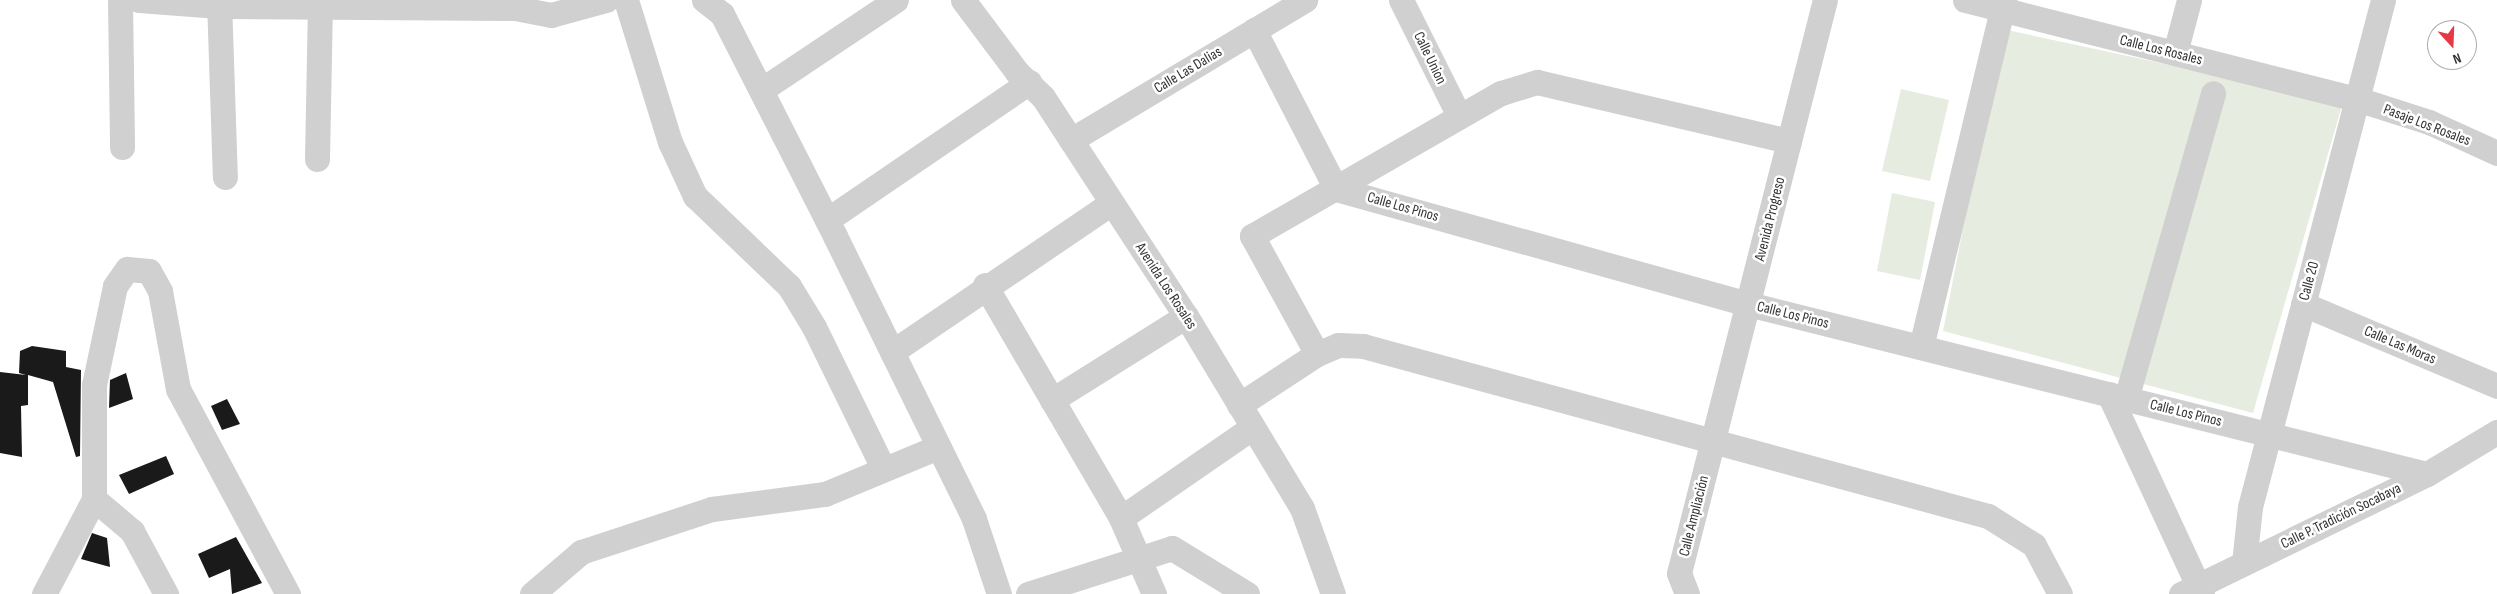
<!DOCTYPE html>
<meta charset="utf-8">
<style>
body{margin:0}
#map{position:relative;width:2497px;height:594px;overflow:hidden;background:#fff;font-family:"Sofia Sans Condensed",sans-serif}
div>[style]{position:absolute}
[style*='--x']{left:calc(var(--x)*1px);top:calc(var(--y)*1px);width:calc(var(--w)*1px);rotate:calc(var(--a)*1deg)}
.green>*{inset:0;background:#e6ecdf}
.building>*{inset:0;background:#1a1a1a}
.minor>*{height:25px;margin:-12.5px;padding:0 12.5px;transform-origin:12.5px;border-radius:12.5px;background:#d0d0d0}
span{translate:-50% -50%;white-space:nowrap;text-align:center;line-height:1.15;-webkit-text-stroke:5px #fff;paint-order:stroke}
.street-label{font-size:15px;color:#333}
.north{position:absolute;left:2427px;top:20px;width:50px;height:50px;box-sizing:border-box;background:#fff;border:1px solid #adadad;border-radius:50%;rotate:160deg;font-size:14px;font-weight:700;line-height:20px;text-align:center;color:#333}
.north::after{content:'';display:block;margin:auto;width:18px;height:22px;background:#e63946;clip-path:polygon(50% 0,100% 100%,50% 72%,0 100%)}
</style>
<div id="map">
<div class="green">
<div style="clip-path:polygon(2002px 29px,2343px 102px,2253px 413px,1943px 331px)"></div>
<div style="clip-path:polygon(1901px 89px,1949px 100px,1930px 181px,1882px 171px)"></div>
<div style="clip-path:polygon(1892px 193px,1935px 202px,1920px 280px,1877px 271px)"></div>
</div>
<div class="building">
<div style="clip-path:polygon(32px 346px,66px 351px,66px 367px,81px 370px,80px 456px,76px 457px,53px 382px,28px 375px,28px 405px,21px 406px,22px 457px,0 453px,0 372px,26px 375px,19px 373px,20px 351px)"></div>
<div style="clip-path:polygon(126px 373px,133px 399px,109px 408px,110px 380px)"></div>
<div style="clip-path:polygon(227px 399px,240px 424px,222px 430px,211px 406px)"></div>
<div style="clip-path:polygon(166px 456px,174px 474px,129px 494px,119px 475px)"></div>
<div style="clip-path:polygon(92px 533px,107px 538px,110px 567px,81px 559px)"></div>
<div style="clip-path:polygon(236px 537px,262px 583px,232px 594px,230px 569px,209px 578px,198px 554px)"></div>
</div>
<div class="minor">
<div style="--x:120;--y:0;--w:147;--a:89.2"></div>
<div style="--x:139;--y:0;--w:80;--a:4.3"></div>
<div style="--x:219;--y:6;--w:296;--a:0.4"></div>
<div style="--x:515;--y:8;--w:37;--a:11"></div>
<div style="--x:551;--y:15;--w:57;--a:-15.3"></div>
<div style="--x:219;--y:0;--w:177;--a:88.1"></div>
<div style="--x:626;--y:0;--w:149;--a:72.8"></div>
<div style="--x:670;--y:142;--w:60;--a:65.2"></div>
<div style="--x:695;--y:196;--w:130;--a:43.8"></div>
<div style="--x:789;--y:286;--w:48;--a:58.6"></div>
<div style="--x:814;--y:327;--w:157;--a:63.9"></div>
<div style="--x:704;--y:0;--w:23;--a:38"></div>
<div style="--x:722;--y:14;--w:249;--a:63"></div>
<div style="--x:835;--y:236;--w:315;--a:63.8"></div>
<div style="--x:974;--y:519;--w:79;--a:71.6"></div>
<div style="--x:963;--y:0;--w:90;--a:53.1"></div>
<div style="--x:1017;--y:72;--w:36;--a:44"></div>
<div style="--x:1043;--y:97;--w:262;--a:56.9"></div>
<div style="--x:1186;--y:316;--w:224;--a:58.9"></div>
<div style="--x:1302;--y:508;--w:91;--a:70.2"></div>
<div style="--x:1401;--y:0;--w:130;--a:63.4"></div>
<div style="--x:1965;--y:0;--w:404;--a:14.2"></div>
<div style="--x:2357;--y:99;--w:76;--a:17.7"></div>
<div style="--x:2429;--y:122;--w:75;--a:24.5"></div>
<div style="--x:1254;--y:30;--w:179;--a:62.7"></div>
<div style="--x:1336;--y:189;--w:428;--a:15.6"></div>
<div style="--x:1748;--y:304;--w:700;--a:14.06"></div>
<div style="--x:2175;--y:53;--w:55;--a:-75.2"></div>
<div style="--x:761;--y:90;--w:162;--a:-33.7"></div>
<div style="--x:1071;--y:140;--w:273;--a:-30.9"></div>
<div style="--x:317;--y:159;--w:159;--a:-88.9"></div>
<div style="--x:827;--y:220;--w:245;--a:-34.3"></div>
<div style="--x:985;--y:285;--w:270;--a:59.7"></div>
<div style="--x:1121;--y:518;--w:83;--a:66.5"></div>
<div style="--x:2303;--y:304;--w:211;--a:22.9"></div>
<div style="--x:1921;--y:347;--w:357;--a:-76.5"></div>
<div style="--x:892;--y:352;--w:265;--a:-34.2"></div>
<div style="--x:1317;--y:354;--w:135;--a:-118.8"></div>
<div style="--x:1252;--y:236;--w:287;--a:-29.9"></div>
<div style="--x:1501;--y:93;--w:38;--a:-17"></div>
<div style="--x:1537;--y:82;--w:259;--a:13.2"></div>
<div style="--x:2109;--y:394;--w:221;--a:65.1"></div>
<div style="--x:2126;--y:399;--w:318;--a:-74.1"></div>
<div style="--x:1052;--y:400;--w:158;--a:-32.1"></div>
<div style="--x:1239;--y:405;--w:93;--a:-33.2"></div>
<div style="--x:1317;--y:354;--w:23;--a:-23"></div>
<div style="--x:1338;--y:345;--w:25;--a:2"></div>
<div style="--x:1363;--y:346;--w:648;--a:15.22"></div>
<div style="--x:1988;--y:516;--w:54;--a:32.2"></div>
<div style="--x:2034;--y:545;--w:55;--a:62"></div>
<div style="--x:94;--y:499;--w:50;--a:40.1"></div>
<div style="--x:132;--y:531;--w:72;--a:61.6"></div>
<div style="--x:1121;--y:518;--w:160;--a:-34.6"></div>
<div style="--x:2244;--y:563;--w:56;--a:-83.9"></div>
<div style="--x:2250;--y:507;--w:524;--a:-75.3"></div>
<div style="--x:44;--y:594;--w:107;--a:-62.2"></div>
<div style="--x:94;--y:499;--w:114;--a:-90"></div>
<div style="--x:94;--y:385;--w:101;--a:-78"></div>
<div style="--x:115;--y:286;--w:21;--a:-55"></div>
<div style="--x:127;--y:269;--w:22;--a:5"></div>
<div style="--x:149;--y:271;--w:23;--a:61"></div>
<div style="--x:160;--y:291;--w:100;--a:79.6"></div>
<div style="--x:178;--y:389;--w:233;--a:61.8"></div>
<div style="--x:532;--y:594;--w:65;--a:-40.6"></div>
<div style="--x:581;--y:552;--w:138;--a:-18.2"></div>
<div style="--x:712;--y:509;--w:114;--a:-7.6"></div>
<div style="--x:825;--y:494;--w:122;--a:-22.6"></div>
<div style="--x:1028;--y:594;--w:151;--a:-17.7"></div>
<div style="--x:1172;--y:548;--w:88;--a:31.5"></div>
<div style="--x:1687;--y:594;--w:22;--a:-111"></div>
<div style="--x:1679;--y:573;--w:591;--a:-75.71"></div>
<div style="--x:2181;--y:594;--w:274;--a:-26"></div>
<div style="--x:2427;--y:474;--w:82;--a:-31"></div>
</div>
<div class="street-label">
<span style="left:2161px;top:50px;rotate:14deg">Calle Los Rosales</span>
<span style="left:1430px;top:58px;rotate:64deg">Calle Union</span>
<span style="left:1188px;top:70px;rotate:-31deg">Calle Las Dalias</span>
<span style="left:2427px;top:125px;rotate:21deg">Pasaje Los Rosales</span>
<span style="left:1403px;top:207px;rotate:16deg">Calle Los Pinos</span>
<span style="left:1770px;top:219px;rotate:-76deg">Avenida Progreso</span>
<span style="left:2309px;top:281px;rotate:-75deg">Calle 20</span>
<span style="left:1166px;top:286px;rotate:57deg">Avenida Los Rosales</span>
<span style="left:1793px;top:315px;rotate:14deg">Calle Los Pinos</span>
<span style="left:2400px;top:345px;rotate:23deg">Calle Las Moras</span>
<span style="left:2186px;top:413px;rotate:14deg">Calle Los Pinos</span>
<span style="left:1694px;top:516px;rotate:-76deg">Calle Ampliación</span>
<span style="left:2341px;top:516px;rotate:-26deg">Calle P. Tradición Socabaya</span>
</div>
<div class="north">N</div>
</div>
